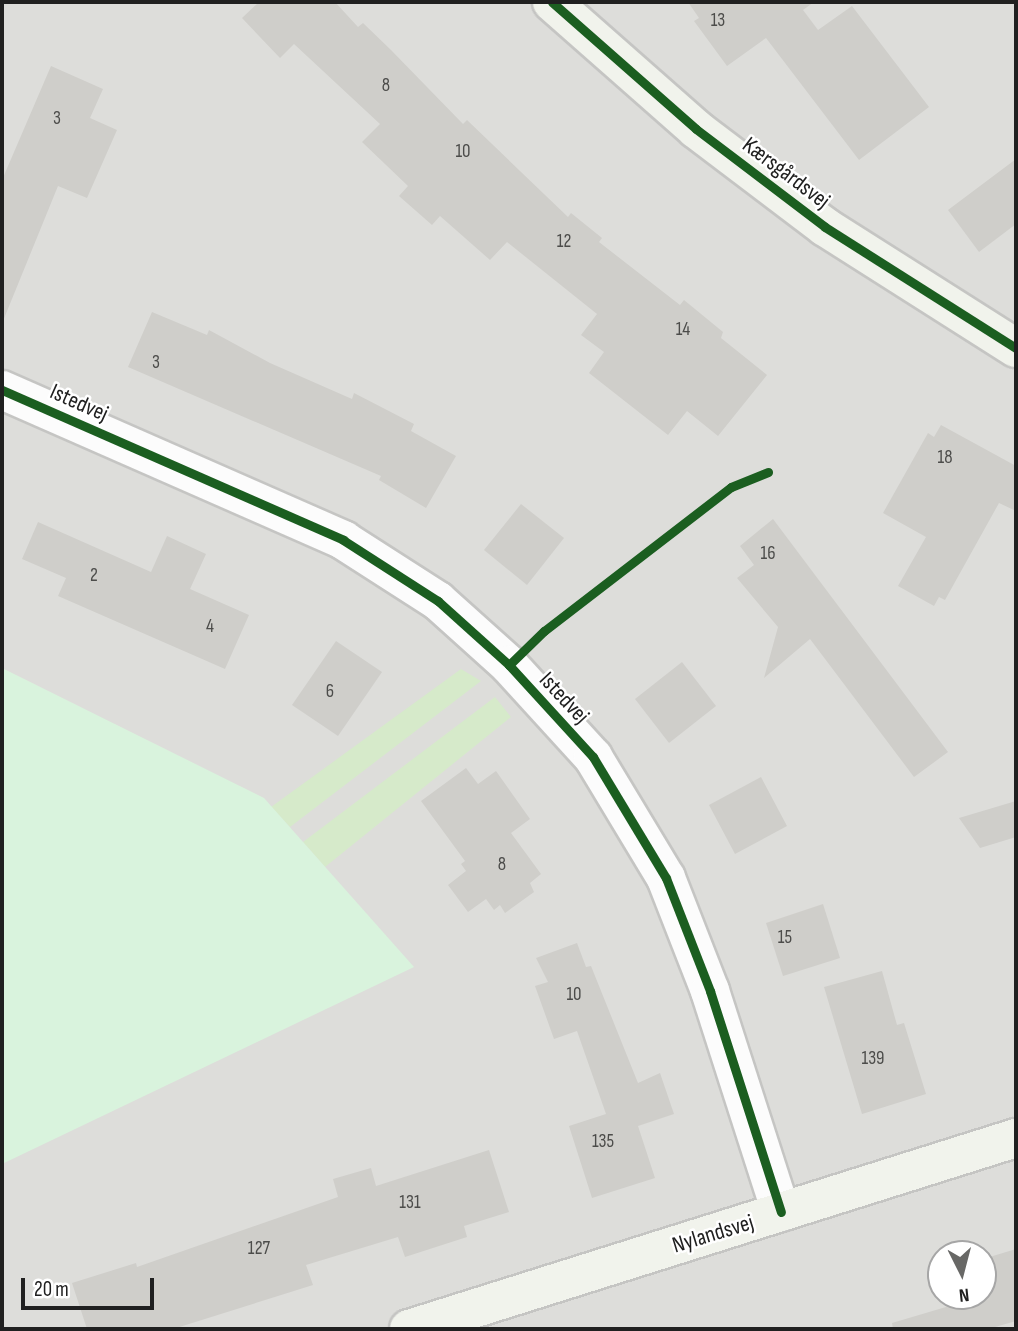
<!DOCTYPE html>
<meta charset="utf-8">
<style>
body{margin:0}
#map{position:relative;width:1018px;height:1331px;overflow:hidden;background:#eeeee9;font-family:"Sofia Sans Condensed",sans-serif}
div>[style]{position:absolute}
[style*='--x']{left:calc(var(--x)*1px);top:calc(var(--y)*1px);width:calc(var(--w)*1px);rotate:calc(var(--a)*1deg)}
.residential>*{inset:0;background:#ddddda}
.grass>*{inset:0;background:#d6eaca}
.park>*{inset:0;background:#d9f3dd}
.building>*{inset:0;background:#cfceca}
.roads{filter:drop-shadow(2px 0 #c5c5c3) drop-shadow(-2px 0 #c5c5c3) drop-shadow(0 2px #c5c5c3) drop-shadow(0 -2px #c5c5c3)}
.street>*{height:38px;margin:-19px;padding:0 19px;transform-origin:19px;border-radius:19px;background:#fcfcfc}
.secondary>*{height:38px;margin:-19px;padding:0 19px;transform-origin:19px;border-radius:19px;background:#f1f3ec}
.cycleway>*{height:9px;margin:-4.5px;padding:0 4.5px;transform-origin:4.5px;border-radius:4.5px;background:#1b5e20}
span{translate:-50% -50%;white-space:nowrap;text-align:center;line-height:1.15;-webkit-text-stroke:5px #fff;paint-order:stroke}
.number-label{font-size:19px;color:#4c4c4a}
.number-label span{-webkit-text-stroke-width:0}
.street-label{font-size:23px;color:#202020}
.frame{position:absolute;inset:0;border:4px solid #202020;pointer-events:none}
.north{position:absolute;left:927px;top:1240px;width:70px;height:70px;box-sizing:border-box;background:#fff;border:2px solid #a6a6a6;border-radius:50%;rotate:174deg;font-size:19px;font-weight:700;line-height:28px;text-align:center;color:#202020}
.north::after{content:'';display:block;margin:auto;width:24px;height:32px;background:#686866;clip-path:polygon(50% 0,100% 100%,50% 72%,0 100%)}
.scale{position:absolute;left:21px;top:1278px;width:133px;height:32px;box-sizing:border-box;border:4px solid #202020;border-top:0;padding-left:9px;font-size:21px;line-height:24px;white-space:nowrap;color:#202020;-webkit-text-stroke:5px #fff;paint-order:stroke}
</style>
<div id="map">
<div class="residential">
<div style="clip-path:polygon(evenodd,2px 2px,1016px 2px,1016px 1329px,2px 1329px,2px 2px,941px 1254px,983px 1254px,983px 1296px,941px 1296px,941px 1254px)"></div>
</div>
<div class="grass">
<div style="clip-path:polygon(461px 669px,481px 681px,290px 827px,271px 807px)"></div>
<div style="clip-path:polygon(495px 697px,511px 717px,325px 867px,303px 842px)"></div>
</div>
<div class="park">
<div style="clip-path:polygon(2px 668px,264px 798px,414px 967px,2px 1164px)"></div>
</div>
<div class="building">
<div style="clip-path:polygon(259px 2px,335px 2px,358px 27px,363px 23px,391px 50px,463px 124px,467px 120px,568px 217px,571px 213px,602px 238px,599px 242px,680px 305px,684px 300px,723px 332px,721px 338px,767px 375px,718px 436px,687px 411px,668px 435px,589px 373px,604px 352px,581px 335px,597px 314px,507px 242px,490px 260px,440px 216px,432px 225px,399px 196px,408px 186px,362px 142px,380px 124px,294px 44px,280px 58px,242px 18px)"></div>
<div style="clip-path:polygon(688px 2px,814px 2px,803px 10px,818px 30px,852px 6px,929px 107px,859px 160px,766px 38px,727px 66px,694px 21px,699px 18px)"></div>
<div style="clip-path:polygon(51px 66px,103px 89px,90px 118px,117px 130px,87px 198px,58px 186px,3px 321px,2px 180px)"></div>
<div style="clip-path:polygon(1016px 159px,1016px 224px,979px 252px,948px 210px)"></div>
<div style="clip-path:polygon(152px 312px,207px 335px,209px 330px,270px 363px,352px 399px,354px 393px,414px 424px,411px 431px,456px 456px,426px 508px,379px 480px,381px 476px,128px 367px)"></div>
<div style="clip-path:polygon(941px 425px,1016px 466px,1016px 511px,999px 503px,945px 600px,939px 597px,934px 606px,898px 586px,926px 537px,883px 513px,928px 433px,934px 437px)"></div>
<div style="clip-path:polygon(521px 504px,564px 538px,527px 585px,484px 550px)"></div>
<div style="clip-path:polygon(773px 519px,948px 752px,914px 777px,810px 639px,764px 678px,778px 627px,737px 578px,754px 565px,740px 546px)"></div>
<div style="clip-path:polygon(38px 522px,151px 572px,167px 536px,206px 554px,190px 589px,249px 615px,225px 669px,58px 596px,66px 578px,22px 559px)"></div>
<div style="clip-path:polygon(336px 641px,382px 672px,338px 736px,292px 705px)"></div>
<div style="clip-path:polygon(682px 662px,716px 706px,669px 743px,635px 699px)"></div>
<div style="clip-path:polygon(466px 768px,478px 784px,496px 771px,530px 819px,511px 833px,541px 874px,530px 883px,534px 892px,505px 913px,500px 905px,494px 910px,486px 899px,468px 912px,448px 885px,466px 871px,461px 864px,465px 861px,421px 801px)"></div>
<div style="clip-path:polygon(761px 777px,787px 826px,735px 854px,709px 805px)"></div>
<div style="clip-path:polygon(1016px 801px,1016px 837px,980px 848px,959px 818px)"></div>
<div style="clip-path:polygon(823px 904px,840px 958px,783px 976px,766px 923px)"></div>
<div style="clip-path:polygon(577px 943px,586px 967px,591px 966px,638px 1083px,660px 1073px,674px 1114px,638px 1126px,655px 1178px,592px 1198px,569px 1126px,606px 1114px,577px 1031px,554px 1039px,535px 986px,548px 982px,536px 958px)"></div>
<div style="clip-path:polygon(882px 971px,897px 1025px,904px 1023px,926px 1094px,862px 1114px,824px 987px)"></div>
<div style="clip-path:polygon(489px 1150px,509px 1212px,464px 1226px,467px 1237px,405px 1257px,398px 1237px,306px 1265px,313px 1285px,173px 1329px,87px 1329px,72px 1283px,136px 1263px,137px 1267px,338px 1197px,333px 1179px,371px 1168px,376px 1186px)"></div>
<div style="clip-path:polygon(1016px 1249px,1016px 1321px,988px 1329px,893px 1329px,892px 1323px,983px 1296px,983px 1259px)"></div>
</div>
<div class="roads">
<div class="street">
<div style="--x:2;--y:390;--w:373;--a:23.7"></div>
<div style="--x:343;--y:540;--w:113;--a:32.7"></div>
<div style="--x:438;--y:601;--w:96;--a:42"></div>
<div style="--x:509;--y:665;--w:125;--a:47.6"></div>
<div style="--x:593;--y:757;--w:141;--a:58.9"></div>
<div style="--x:666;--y:878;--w:121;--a:68.7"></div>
<div style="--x:710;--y:991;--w:232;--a:72.2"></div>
</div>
<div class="secondary">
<div style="--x:552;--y:2;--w:192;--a:41.4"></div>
<div style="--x:696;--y:129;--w:162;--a:37.2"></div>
<div style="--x:825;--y:227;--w:226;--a:32.4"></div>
<div style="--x:409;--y:1329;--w:636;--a:-17.47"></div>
</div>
</div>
<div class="cycleway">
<div style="--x:552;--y:2;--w:192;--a:41.4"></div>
<div style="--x:696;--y:129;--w:162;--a:37.2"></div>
<div style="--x:825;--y:227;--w:226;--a:32.4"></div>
<div style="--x:2;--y:390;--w:373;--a:23.7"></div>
<div style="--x:343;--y:540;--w:113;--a:32.7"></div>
<div style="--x:438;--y:601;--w:96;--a:42"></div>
<div style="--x:509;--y:665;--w:125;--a:47.6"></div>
<div style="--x:593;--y:757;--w:141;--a:58.9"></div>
<div style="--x:666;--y:878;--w:121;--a:68.7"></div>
<div style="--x:710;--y:991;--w:232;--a:72.2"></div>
<div style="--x:509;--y:665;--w:49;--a:-44.2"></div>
<div style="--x:544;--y:631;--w:236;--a:-37.6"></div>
<div style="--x:731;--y:487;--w:40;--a:-22"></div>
</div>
<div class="number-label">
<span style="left:718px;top:21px">13</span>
<span style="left:386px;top:86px">8</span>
<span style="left:57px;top:119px">3</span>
<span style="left:463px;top:152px">10</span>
<span style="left:564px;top:242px">12</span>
<span style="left:683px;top:330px">14</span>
<span style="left:156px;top:363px">3</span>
<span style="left:945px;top:458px">18</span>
<span style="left:768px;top:554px">16</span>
<span style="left:94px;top:576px">2</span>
<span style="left:210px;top:627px">4</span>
<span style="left:330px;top:692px">6</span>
<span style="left:502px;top:865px">8</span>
<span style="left:785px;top:938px">15</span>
<span style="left:574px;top:995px">10</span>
<span style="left:873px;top:1059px">139</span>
<span style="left:603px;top:1142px">135</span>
<span style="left:410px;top:1203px">131</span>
<span style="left:259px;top:1249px">127</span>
</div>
<div class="street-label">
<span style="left:786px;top:173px;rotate:37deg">Kærsgårdsvej</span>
<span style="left:79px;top:403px;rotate:24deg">Istedvej</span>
<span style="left:564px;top:698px;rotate:47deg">Istedvej</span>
<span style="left:713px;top:1234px;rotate:-17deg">Nylandsvej</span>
</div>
<div class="frame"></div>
<div class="north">N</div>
<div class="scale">20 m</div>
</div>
